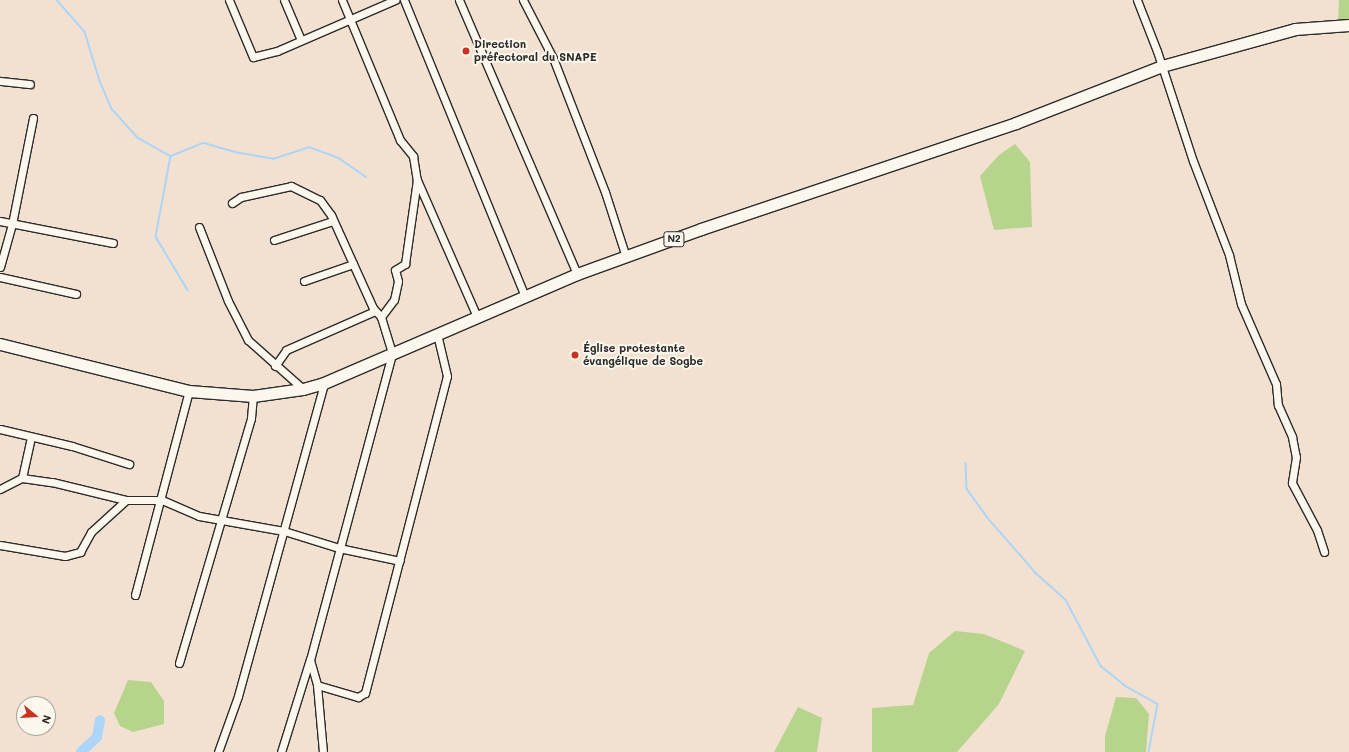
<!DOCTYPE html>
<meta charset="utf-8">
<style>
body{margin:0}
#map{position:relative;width:1349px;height:752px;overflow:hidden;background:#f2e1d0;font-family:Mali,sans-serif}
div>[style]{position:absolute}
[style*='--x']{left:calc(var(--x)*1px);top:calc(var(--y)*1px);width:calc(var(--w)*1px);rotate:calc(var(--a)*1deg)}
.green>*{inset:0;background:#b7d48c}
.stream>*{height:1.5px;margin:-0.75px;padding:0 0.75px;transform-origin:0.75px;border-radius:0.75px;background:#acd5f7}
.river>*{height:10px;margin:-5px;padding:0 5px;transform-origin:5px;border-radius:5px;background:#acd5f7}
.roads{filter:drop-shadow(1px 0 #2b2b2b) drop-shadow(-1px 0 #2b2b2b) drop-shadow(0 1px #2b2b2b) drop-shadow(0 -1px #2b2b2b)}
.minor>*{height:7px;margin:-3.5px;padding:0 3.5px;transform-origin:3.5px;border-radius:3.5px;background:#fbf7ec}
.trunk>*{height:11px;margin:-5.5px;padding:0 5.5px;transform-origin:5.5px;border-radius:5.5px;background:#fbf7ec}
.dots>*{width:11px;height:11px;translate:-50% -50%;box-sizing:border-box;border:2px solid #fbf7ec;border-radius:50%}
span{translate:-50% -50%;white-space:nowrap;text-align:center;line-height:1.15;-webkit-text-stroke:4px #fbf7ec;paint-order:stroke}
.shield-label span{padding:1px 3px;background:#fbf7ec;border:1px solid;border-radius:3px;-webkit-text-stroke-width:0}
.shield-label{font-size:10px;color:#2b2b2b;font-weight:700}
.poi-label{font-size:11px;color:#2b2b2b;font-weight:700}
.left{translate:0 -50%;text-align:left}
.north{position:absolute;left:16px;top:696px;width:40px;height:40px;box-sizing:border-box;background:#fbf7ec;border:1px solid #a8a59f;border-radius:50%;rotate:108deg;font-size:11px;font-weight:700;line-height:16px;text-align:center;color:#2b2b2b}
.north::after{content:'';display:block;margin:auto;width:14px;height:18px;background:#c8321e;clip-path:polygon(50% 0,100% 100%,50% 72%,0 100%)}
</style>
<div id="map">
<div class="green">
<div style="clip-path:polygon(1339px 0,1349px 0,1349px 23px,1338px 24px)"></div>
<div style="clip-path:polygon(1015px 144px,1030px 162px,1032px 227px,994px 230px,980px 176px,999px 155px)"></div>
<div style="clip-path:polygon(955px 631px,984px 634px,1025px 651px,999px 704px,957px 752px,872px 752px,872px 708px,913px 705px,929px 653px)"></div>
<div style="clip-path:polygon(128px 680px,151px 682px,164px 701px,164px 724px,133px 732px,120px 726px,114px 713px)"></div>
<div style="clip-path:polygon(1116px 697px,1136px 698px,1149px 714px,1146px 752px,1105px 752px,1105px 736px)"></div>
<div style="clip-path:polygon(798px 707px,822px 718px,817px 752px,774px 752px)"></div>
</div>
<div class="stream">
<div style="--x:57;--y:0;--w:43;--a:48.8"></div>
<div style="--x:85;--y:32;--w:51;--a:73"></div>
<div style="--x:100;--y:81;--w:30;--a:67"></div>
<div style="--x:112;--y:109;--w:39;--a:48"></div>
<div style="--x:138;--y:138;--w:38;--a:29"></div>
<div style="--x:171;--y:156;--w:35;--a:-22"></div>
<div style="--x:204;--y:143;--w:32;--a:16"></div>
<div style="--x:235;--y:152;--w:39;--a:10"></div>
<div style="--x:273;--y:159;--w:38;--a:-18"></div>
<div style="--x:309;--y:147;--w:32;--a:20"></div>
<div style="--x:339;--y:158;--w:33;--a:35"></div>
<div style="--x:171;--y:156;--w:82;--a:100.5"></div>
<div style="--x:156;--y:237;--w:62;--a:58.9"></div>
<div style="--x:966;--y:463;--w:26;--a:88"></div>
<div style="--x:967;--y:489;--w:34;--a:54"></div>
<div style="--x:987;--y:517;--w:74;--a:48.8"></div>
<div style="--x:1036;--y:573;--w:40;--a:42"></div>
<div style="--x:1066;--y:600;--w:75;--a:62.1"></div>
<div style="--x:1101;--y:666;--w:33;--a:39"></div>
<div style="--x:1127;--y:687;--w:35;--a:29"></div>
<div style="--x:1158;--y:704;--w:49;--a:100.6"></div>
</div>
<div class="river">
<div style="--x:81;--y:752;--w:22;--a:-43"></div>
<div style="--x:97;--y:737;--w:17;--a:-80"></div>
</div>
<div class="roads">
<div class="minor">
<div style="--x:229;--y:0;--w:62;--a:67.2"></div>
<div style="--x:253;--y:57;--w:25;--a:-14"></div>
<div style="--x:277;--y:51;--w:129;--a:-23.4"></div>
<div style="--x:284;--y:0;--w:43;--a:67"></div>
<div style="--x:342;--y:0;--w:152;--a:67.5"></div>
<div style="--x:400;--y:140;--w:21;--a:51"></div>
<div style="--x:413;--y:156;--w:24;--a:81"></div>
<div style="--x:417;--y:180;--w:150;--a:66.3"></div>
<div style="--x:404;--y:0;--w:320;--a:67.8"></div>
<div style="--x:459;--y:0;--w:298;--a:66.7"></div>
<div style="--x:523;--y:0;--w:65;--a:62.7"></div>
<div style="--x:553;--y:58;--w:144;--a:68.8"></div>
<div style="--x:605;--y:192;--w:68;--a:72.1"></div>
<div style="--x:1137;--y:0;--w:55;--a:68.6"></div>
<div style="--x:1157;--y:51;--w:116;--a:71.9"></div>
<div style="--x:1193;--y:161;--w:101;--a:69"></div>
<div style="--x:1229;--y:255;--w:50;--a:76.2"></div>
<div style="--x:1241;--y:304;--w:87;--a:66.4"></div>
<div style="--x:1276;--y:384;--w:21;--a:85"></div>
<div style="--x:1278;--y:405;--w:35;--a:66"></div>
<div style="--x:1292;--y:437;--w:20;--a:79"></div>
<div style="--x:1296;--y:457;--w:26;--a:99"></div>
<div style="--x:1292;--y:483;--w:53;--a:62"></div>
<div style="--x:1317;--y:530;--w:23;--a:72"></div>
<div style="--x:0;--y:81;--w:30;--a:6"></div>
<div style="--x:232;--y:203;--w:11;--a:-34"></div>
<div style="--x:241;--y:197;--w:51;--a:-12.4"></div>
<div style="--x:291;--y:186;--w:32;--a:26"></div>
<div style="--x:320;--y:200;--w:19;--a:54"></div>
<div style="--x:331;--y:215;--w:102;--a:65.7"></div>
<div style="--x:373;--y:308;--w:12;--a:48"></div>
<div style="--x:381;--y:317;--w:39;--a:73"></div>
<div style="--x:392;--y:354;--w:316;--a:105"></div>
<div style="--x:310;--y:659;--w:97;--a:107.3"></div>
<div style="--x:0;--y:221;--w:115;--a:11"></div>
<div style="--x:199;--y:227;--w:79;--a:68.6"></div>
<div style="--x:228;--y:301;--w:44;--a:62.9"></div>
<div style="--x:248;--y:340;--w:74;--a:41.7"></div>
<div style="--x:274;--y:240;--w:62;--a:-17.9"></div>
<div style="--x:0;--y:267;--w:45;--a:-74.4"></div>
<div style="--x:12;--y:224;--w:108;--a:-78.8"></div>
<div style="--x:0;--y:277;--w:78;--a:12.6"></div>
<div style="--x:304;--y:281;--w:52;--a:-19.1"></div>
<div style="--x:381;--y:317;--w:21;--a:-53"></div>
<div style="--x:394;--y:300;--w:19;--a:-78"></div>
<div style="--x:398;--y:281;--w:11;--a:-105"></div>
<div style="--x:395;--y:270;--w:12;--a:-31"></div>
<div style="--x:405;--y:264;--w:85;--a:-81.9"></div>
<div style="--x:275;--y:366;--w:19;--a:-55"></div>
<div style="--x:286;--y:350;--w:97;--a:-23.7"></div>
<div style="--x:0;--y:429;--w:74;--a:13.3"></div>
<div style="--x:72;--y:446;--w:60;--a:17.5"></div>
<div style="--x:22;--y:478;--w:42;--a:-77.6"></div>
<div style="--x:0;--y:489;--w:25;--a:-27"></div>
<div style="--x:22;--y:478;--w:30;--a:8"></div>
<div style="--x:52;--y:482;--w:76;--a:13.7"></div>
<div style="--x:126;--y:500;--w:36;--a:0"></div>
<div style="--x:162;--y:500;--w:40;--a:23.4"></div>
<div style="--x:199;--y:516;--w:86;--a:10"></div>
<div style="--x:284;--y:531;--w:58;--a:17.2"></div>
<div style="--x:339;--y:548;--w:62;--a:12"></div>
<div style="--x:0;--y:545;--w:66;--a:9.6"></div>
<div style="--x:65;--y:556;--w:16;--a:-15"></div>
<div style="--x:80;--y:552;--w:23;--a:-61"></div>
<div style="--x:91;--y:532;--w:47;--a:-42.4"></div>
<div style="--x:135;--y:595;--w:211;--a:-75.2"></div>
<div style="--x:310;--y:660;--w:26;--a:74"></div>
<div style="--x:317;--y:685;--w:67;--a:84.9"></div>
<div style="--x:179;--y:663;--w:255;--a:-73.6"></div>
<div style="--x:251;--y:418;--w:22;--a:-85"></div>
<div style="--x:317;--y:685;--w:43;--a:16.3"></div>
<div style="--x:358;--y:697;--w:8;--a:-30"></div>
<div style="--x:365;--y:693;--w:327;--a:-75.5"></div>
<div style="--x:447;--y:376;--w:43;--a:-103.4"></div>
<div style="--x:218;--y:752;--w:59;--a:-70.3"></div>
<div style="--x:238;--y:696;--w:325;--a:-74.6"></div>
</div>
<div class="trunk">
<div style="--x:0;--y:344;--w:195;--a:14"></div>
<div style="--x:189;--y:391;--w:64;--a:4.5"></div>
<div style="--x:253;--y:396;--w:50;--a:-8"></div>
<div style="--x:303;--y:389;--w:22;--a:-16"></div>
<div style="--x:324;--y:383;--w:275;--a:-23.3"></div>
<div style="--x:577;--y:274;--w:132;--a:-19.9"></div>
<div style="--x:701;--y:229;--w:332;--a:-18.6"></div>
<div style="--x:1016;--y:123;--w:157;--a:-21.3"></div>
<div style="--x:1162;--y:66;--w:138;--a:-15.5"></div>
<div style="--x:1295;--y:29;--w:54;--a:-4.2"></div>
</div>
</div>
<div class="dots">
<div style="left:466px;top:51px;background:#c8321e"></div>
<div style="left:575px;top:355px;background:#c8321e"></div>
</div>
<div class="shield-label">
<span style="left:674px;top:239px">N2</span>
</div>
<div class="poi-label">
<span class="left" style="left:474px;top:51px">Direction<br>préfectoral du SNAPE</span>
<span class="left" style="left:583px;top:355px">Église protestante<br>évangélique de Sogbe</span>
</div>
<div class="north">N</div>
</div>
